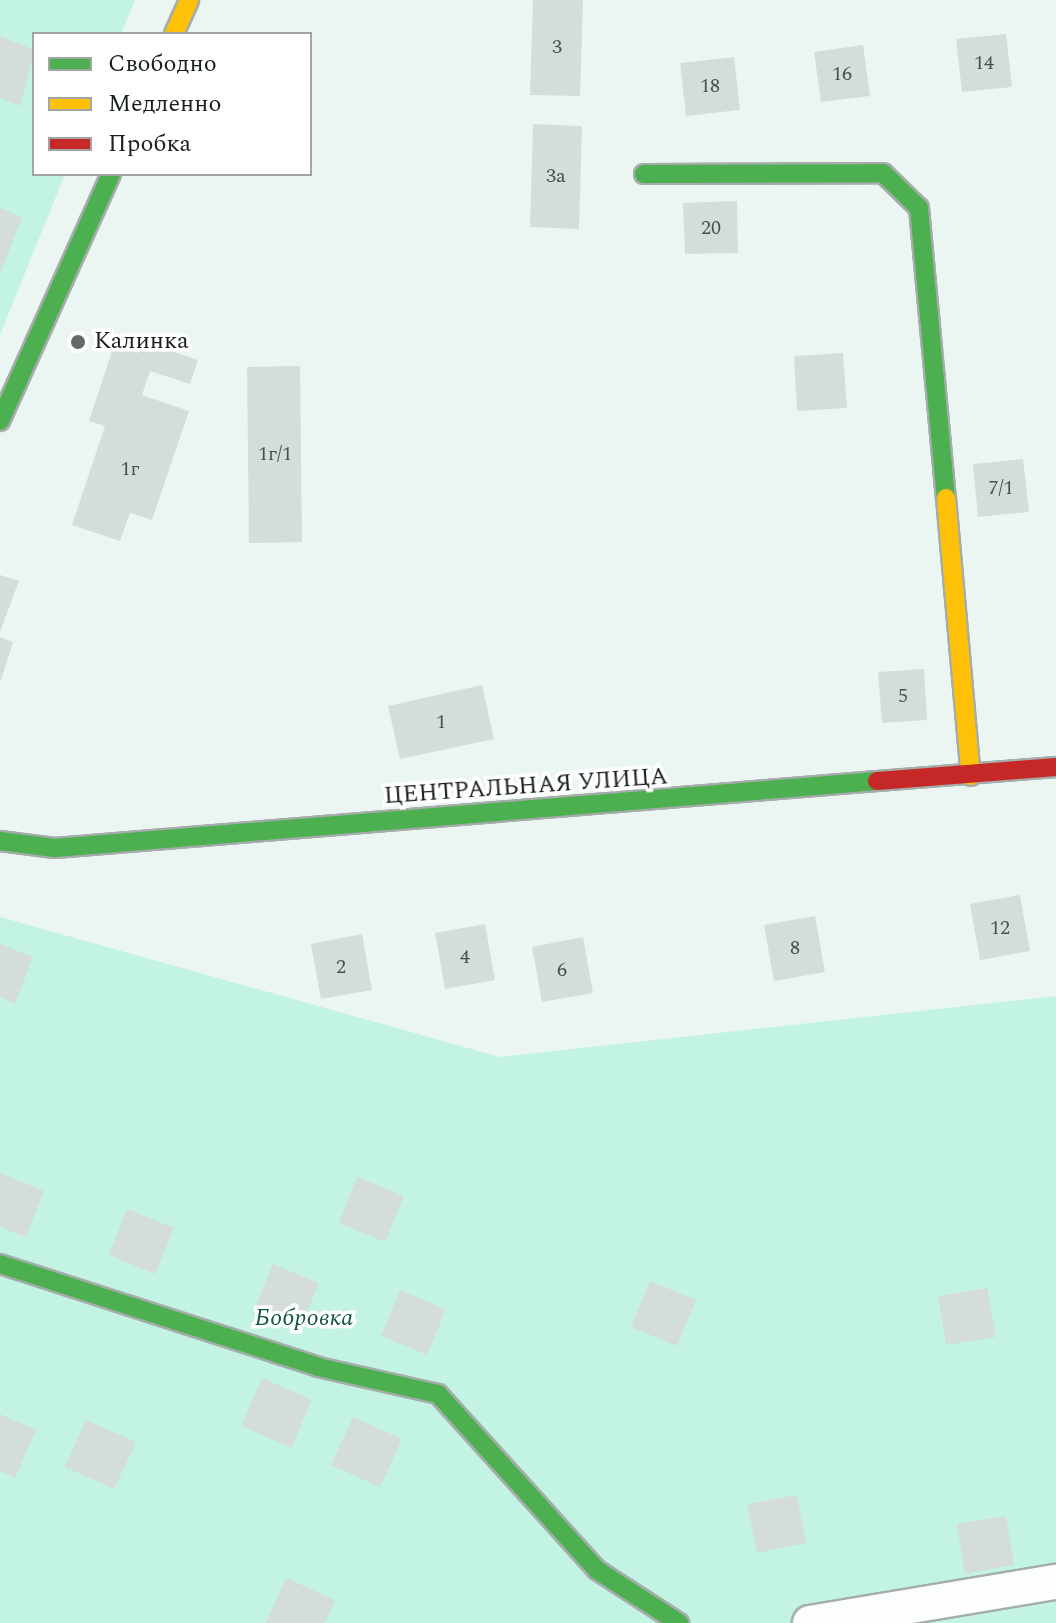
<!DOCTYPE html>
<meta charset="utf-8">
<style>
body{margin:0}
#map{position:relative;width:1056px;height:1623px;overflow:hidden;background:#ebf6f3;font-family:Spectral,serif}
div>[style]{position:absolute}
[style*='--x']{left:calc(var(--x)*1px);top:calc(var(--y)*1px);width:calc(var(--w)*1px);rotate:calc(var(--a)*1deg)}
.green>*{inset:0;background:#c2f3e3}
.building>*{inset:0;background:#d4ddda}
.roads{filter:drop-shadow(2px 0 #a5adaa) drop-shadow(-2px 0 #a5adaa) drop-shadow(0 2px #a5adaa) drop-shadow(0 -2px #a5adaa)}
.street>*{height:34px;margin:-17px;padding:0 17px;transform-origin:17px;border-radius:17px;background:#fcfefd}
.fast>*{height:18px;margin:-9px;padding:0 9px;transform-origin:9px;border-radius:9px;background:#4caf50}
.slow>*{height:18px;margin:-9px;padding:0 9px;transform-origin:9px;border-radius:9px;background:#ffc107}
.jam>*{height:18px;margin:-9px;padding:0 9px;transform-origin:9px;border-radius:9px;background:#c62828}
.dots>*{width:22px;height:22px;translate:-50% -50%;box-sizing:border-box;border:4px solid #fff;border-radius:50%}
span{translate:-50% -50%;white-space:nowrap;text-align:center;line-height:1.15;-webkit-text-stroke:7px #fff;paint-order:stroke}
.number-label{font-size:20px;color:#49504e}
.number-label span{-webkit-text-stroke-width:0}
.poi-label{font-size:24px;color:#181f1c}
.left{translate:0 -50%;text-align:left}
.street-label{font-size:24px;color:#181f1c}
.park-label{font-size:24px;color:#115645;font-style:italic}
.legend{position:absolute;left:32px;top:32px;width:280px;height:144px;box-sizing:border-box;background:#fff;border:2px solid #a3a5a4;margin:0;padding:10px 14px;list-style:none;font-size:24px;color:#181f1c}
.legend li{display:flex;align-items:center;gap:16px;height:40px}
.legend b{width:40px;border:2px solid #a3a5a4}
</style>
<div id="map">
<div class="green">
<div style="clip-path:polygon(0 0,135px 0,121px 34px,34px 34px,34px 174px,65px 174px,0 335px)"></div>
<div style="clip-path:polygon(0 917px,500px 1057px,1056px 996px,1056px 1623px,0 1623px)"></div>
</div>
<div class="building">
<div style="clip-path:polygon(533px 0,583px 0,580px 96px,530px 95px)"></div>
<div style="clip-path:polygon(1006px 34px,1012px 87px,962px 92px,956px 39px)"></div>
<div style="clip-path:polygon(0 36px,34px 50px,21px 106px,0 98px)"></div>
<div style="clip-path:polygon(863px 45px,870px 96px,821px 102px,814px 52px)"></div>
<div style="clip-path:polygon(734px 57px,740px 110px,686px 116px,680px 63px)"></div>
<div style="clip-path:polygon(533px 124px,582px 126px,579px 229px,530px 227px)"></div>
<div style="clip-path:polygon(737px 201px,738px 253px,685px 254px,683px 203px)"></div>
<div style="clip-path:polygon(0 208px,22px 217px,0 274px)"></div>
<div style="clip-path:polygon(118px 333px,198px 360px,190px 384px,150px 371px,142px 395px,189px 411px,152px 520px,130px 513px,120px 541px,72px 525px,105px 426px,89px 421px)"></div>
<div style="clip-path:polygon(843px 353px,847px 408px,797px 411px,794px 356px)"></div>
<div style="clip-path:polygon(300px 366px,302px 542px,249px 543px,247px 367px)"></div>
<div style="clip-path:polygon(1023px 459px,1029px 512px,978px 517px,973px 464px)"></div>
<div style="clip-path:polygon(0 575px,19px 581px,0 632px)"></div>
<div style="clip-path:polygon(0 637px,13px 642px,1px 680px,0 680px)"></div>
<div style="clip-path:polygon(924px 669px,927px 720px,882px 723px,878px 672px)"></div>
<div style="clip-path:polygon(482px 685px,494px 739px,400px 759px,388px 706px)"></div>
<div style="clip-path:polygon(1020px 895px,1030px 951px,980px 960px,970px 904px)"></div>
<div style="clip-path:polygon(815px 916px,825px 972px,774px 981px,764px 925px)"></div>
<div style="clip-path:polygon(485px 924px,495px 980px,445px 989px,435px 933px)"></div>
<div style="clip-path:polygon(362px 934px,372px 990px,321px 999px,311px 944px)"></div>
<div style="clip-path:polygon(583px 937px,593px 993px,542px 1002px,532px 947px)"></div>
<div style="clip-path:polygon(0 944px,33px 957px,15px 1004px,0 997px)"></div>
<div style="clip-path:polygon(0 1173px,44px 1191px,26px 1237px,0 1227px)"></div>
<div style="clip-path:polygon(357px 1177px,404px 1196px,385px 1242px,339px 1223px)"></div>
<div style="clip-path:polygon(127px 1209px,174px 1228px,155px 1274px,109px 1255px)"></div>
<div style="clip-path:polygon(273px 1264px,319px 1283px,300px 1329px,254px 1310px)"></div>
<div style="clip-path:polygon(650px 1281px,696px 1300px,677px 1346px,631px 1327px)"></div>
<div style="clip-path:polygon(987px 1288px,996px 1337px,946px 1345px,938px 1296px)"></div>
<div style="clip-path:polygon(400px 1290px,446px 1309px,427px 1355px,381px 1336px)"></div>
<div style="clip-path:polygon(262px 1378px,312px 1400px,291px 1448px,241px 1426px)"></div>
<div style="clip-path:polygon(0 1414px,36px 1430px,15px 1478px,0 1471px)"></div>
<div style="clip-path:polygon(353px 1417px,402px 1439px,380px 1487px,331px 1465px)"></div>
<div style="clip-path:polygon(86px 1420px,136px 1442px,114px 1489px,65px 1467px)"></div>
<div style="clip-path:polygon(797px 1495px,806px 1543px,757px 1553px,747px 1504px)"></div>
<div style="clip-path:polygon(1006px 1516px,1014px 1565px,965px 1574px,957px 1524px)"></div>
<div style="clip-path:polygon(286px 1578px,335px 1600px,325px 1623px,266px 1623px)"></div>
</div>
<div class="roads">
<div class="street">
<div style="--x:810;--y:1623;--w:249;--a:-9.5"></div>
</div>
<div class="fast">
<div style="--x:644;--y:174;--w:239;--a:-0.2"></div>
<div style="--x:883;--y:173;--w:50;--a:44.2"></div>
<div style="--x:919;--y:208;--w:291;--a:84.7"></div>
<div style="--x:0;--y:421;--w:271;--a:-65.8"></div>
<div style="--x:0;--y:841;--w:55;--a:7.3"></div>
<div style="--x:55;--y:848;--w:825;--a:-4.66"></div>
<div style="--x:0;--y:1264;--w:334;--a:17.9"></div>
<div style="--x:318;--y:1367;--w:123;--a:12.7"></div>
<div style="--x:438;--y:1394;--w:237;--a:47.9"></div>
<div style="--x:597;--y:1570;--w:98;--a:32.9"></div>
</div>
<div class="slow">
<div style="--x:174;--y:34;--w:37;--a:-66"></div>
<div style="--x:946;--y:498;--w:279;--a:84.9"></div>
</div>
<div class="jam">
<div style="--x:877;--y:781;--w:180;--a:-4.5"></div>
</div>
</div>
<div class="dots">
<div style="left:78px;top:342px;background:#626a67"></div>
</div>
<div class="number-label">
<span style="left:557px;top:47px">3</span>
<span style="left:984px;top:63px">14</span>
<span style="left:842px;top:74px">16</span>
<span style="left:710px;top:86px">18</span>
<span style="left:556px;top:176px">3а</span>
<span style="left:711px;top:228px">20</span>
<span style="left:275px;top:454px">1г/1</span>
<span style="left:130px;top:469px">1г</span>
<span style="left:1001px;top:488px">7/1</span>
<span style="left:903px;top:696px">5</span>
<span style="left:441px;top:722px">1</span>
<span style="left:1000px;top:928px">12</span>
<span style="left:795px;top:948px">8</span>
<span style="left:465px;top:957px">4</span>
<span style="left:341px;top:967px">2</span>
<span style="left:562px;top:970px">6</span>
</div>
<div class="poi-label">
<span class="left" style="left:94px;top:342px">Калинка</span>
</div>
<div class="street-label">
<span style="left:526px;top:787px;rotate:-4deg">ЦЕНТРАЛЬНАЯ УЛИЦА</span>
</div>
<div class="park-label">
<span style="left:304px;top:1319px">Бобровка</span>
</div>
<ul class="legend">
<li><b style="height:10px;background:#4caf50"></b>Свободно</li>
<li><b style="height:10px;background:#ffc107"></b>Медленно</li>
<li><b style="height:10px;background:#c62828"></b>Пробка</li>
</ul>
</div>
